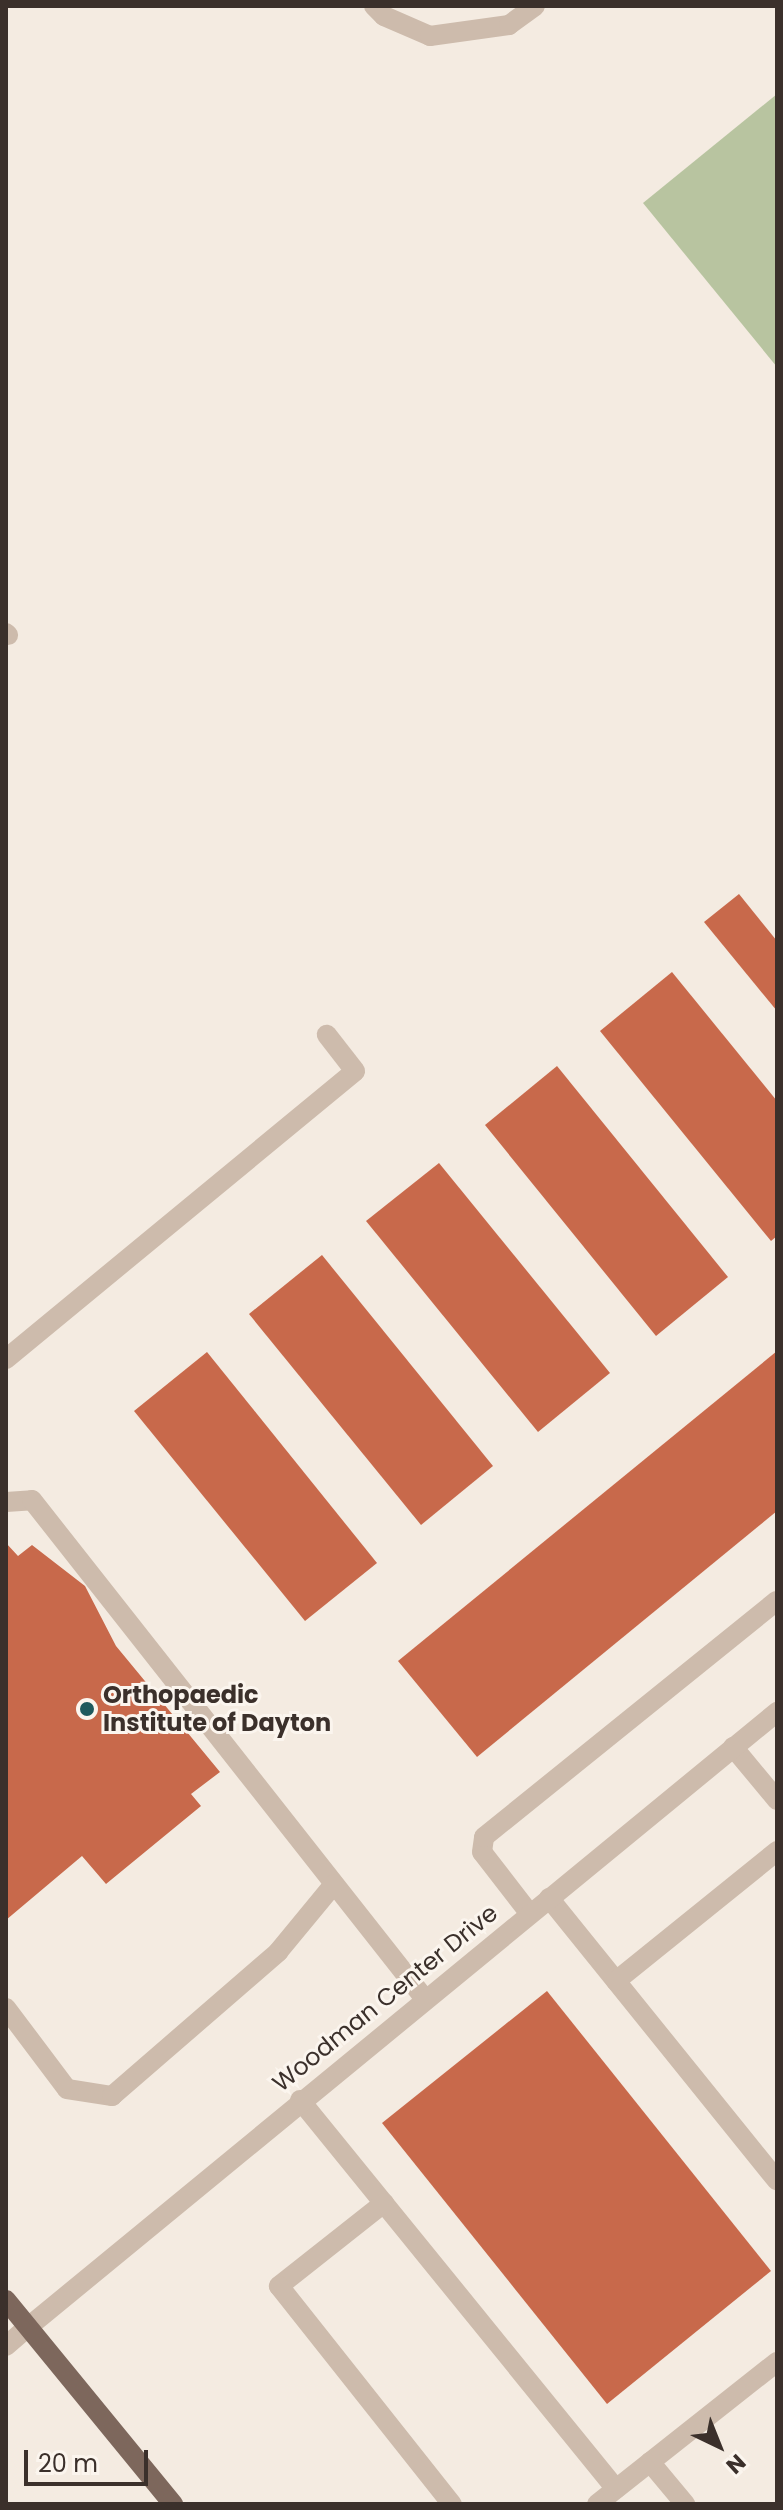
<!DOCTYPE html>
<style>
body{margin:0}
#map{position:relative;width:783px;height:2510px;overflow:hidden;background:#f4ebe1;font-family:Poppins,sans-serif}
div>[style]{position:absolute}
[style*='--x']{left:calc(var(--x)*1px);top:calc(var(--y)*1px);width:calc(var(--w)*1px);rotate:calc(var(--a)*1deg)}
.green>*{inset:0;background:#b8c4a0}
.building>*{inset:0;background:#c8694b}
.service>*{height:20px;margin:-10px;padding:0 10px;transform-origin:10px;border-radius:10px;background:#cdbbac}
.tertiary>*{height:20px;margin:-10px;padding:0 10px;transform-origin:10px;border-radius:10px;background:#cdbbac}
.primary>*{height:20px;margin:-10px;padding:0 10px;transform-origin:10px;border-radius:10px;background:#7d675c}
.dots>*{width:22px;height:22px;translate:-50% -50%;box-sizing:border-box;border:4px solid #fbf5ee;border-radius:50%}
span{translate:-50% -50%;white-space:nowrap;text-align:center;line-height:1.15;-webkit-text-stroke:6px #fbf5ee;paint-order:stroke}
.poi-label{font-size:24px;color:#3b302b;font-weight:700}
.left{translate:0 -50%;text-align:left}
.street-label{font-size:24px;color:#3b302b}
.frame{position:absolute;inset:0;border:8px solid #3b302b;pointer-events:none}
.north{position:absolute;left:679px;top:2406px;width:80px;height:80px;-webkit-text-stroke:6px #fbf5ee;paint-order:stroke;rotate:137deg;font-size:22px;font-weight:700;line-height:32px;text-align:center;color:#3b302b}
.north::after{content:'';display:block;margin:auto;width:28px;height:36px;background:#3b302b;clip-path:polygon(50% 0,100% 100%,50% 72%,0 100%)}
.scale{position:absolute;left:24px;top:2450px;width:124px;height:36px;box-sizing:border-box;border:4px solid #3b302b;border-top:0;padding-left:10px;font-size:24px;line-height:28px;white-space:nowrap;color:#3b302b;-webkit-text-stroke:6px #fbf5ee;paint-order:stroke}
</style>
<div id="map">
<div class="green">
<div style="clip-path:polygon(777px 94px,777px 367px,643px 203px)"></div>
</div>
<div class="building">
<div style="clip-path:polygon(739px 894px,777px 941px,777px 1011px,704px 922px)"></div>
<div style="clip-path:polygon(672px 972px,777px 1101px,777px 1236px,771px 1241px,600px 1031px)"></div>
<div style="clip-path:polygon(557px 1066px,728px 1277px,656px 1336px,485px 1125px)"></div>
<div style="clip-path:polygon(439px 1163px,610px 1373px,538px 1432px,366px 1221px)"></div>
<div style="clip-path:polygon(322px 1255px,493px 1466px,421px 1525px,249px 1314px)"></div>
<div style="clip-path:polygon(777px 1351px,777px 1511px,477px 1757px,398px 1661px)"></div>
<div style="clip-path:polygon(207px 1352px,377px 1563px,305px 1621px,134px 1411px)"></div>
<div style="clip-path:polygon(6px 1543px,18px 1556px,32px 1545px,85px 1586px,116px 1646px,220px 1772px,191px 1794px,201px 1806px,106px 1884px,82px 1856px,6px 1920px)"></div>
<div style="clip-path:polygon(547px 1991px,771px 2271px,607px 2404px,382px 2123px)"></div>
</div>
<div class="service">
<div style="--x:374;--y:6;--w:14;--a:45"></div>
<div style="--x:384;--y:16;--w:50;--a:23.5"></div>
<div style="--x:430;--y:36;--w:80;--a:-7.9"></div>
<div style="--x:509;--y:25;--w:32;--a:-36"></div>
<div style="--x:6;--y:633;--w:3;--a:45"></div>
<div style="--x:6;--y:1359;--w:452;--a:-39.5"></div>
<div style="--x:355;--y:1071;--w:46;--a:-127.9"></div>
<div style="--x:6;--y:1502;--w:26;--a:-4"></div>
<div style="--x:32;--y:1500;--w:635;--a:51.78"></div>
<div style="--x:733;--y:1747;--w:69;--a:50.3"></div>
<div style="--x:549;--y:1898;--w:363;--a:51.1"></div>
<div style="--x:530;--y:1914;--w:78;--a:-127.7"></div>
<div style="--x:482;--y:1852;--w:15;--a:-82"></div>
<div style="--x:484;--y:1837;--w:376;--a:-38.9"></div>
<div style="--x:616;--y:1981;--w:207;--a:-38.9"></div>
<div style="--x:6;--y:2008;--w:101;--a:53"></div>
<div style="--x:67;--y:2089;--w:46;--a:8.8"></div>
<div style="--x:112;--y:2096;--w:220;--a:-40.9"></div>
<div style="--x:278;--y:1952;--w:88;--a:-50.5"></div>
<div style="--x:300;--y:2100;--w:501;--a:50.91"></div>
<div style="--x:384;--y:2203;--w:134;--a:141.7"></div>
<div style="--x:279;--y:2286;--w:278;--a:51.6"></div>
<div style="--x:6;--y:2346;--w:28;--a:-41"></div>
<div style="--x:650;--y:2462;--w:55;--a:50.2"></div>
<div style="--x:597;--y:2504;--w:229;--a:-38.3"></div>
</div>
<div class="tertiary">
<div style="--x:27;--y:2328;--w:971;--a:-39.4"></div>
</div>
<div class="primary">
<div style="--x:6;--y:2300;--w:264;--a:50.7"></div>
</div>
<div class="dots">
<div style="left:87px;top:1709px;background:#1f5a5e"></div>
</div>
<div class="poi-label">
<span class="left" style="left:103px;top:1709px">Orthopaedic<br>Institute of Dayton</span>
</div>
<div class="street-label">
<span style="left:385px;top:1998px;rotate:-39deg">Woodman Center Drive</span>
</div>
<div class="frame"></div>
<div class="north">N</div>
<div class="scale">20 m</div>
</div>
